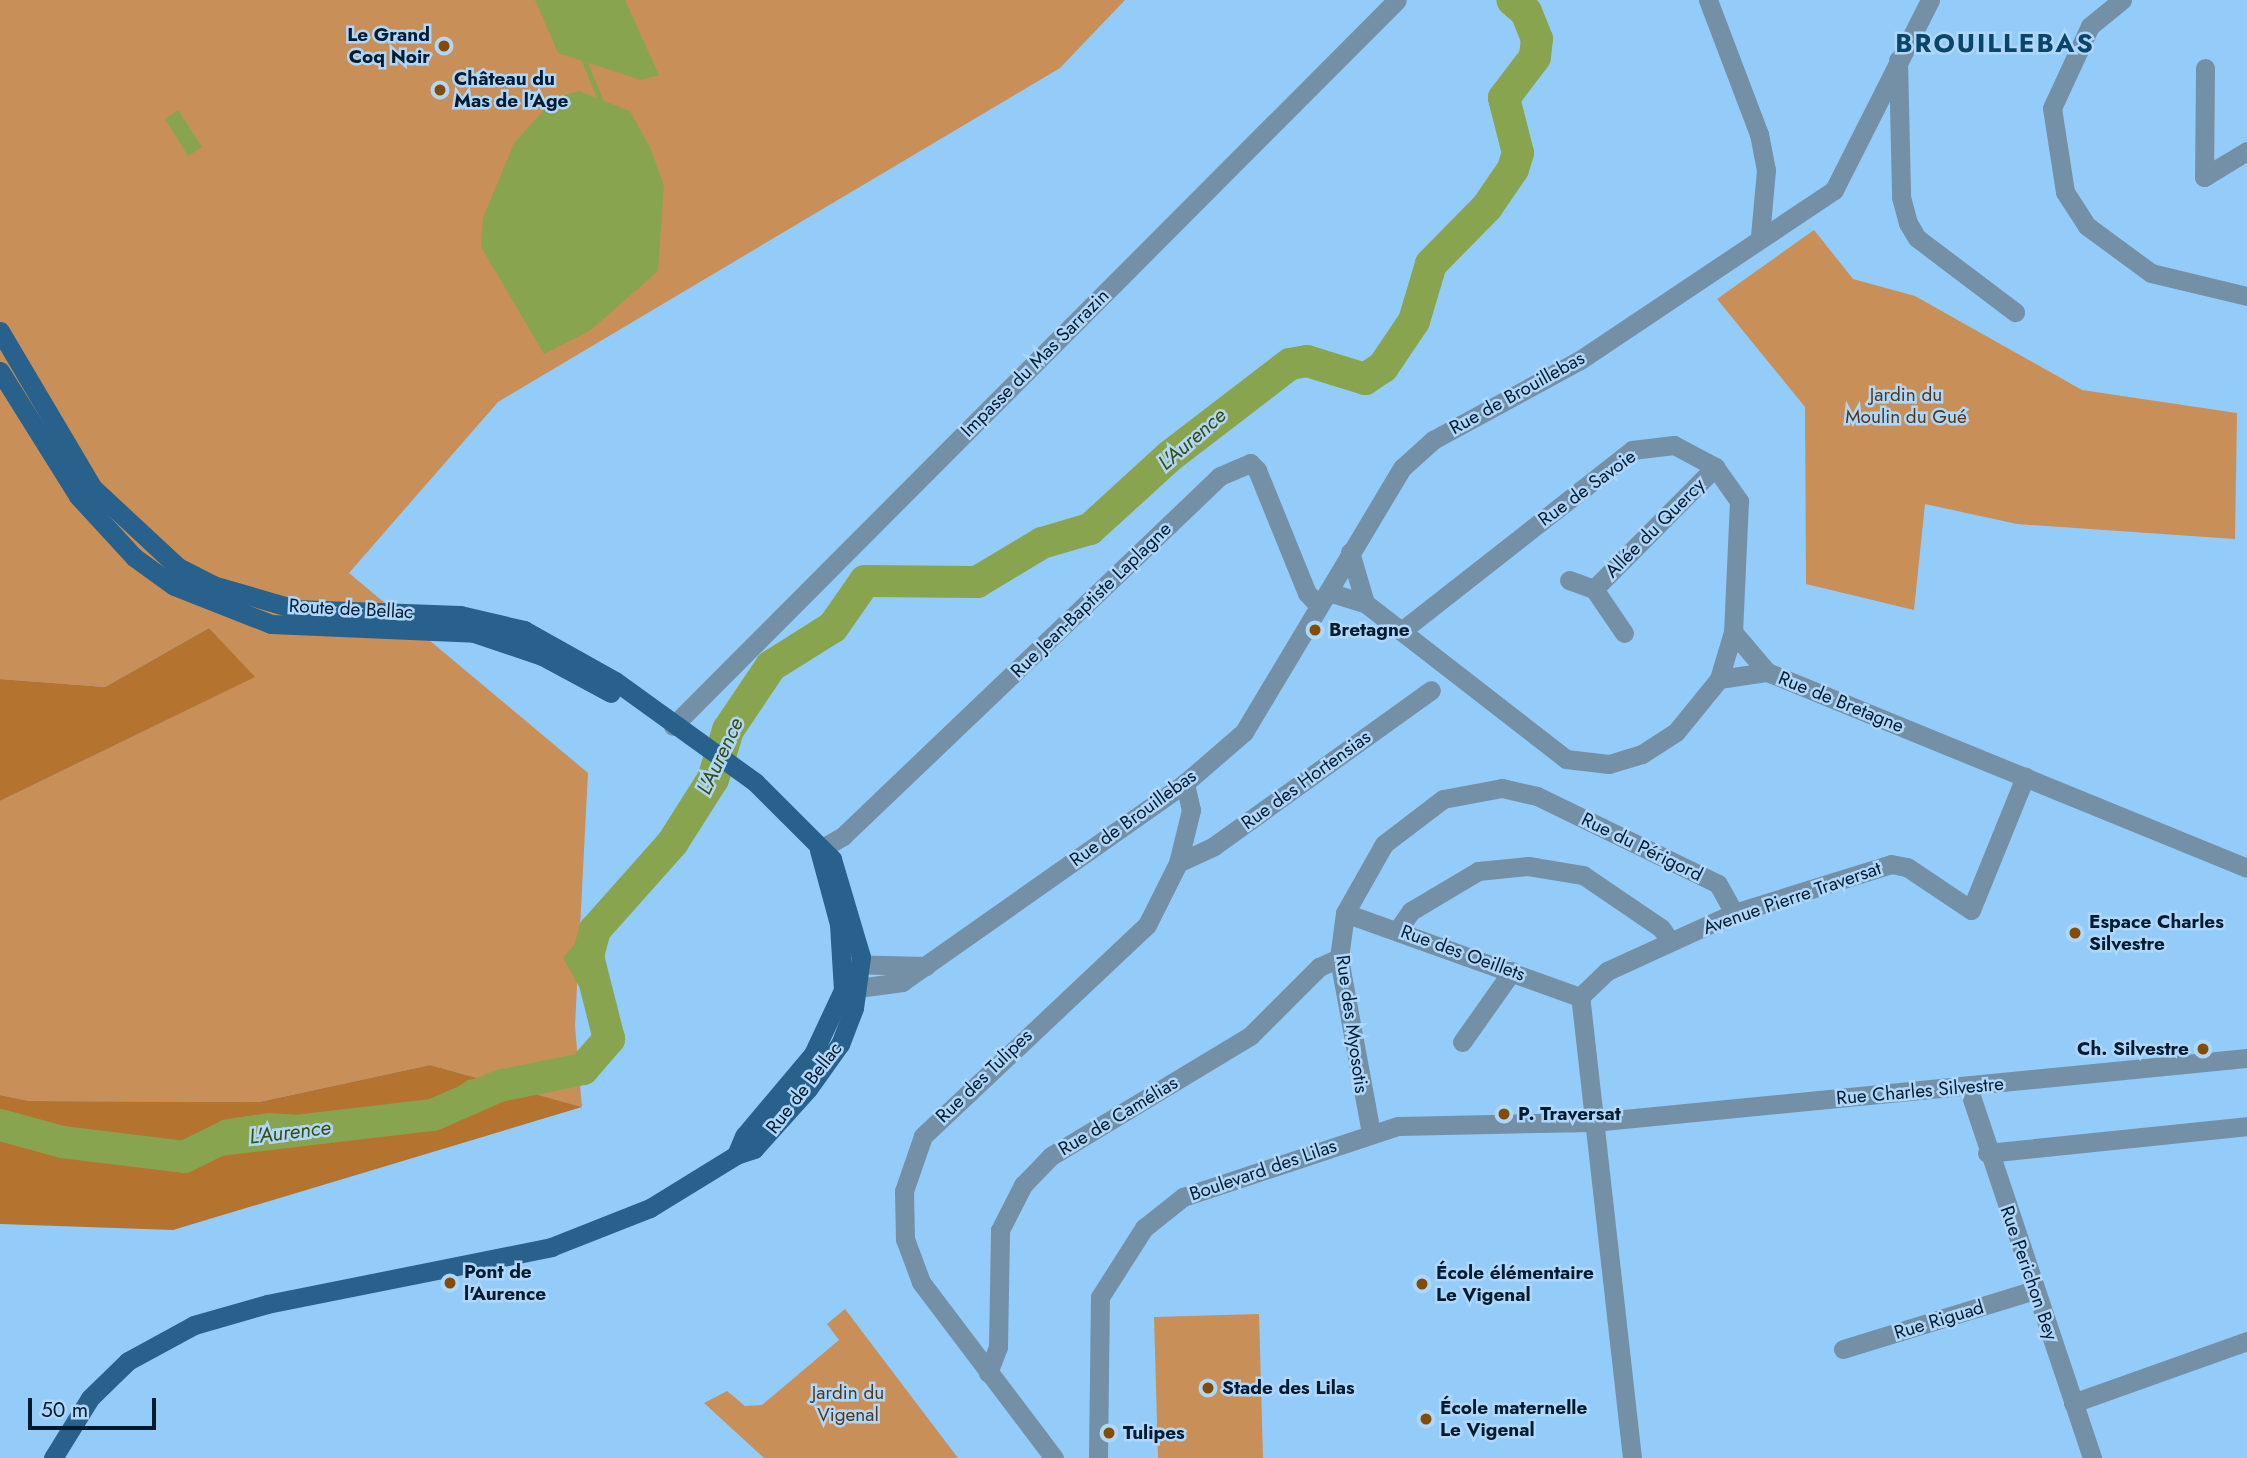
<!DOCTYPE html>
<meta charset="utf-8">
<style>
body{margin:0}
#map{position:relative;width:2247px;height:1458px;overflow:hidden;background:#94ccf9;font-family:Jost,sans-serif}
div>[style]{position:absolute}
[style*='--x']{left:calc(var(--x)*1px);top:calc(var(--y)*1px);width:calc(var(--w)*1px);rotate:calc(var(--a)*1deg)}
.green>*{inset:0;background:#c88f59}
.forest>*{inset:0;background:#b47430}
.water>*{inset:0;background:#89a44f}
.stream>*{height:5px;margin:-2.5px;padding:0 2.5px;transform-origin:2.5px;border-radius:2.5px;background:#89a44f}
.river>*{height:32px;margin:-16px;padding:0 16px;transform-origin:16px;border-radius:16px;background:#89a44f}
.minor>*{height:19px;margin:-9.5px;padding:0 9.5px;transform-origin:9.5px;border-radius:9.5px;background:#7390a7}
.primary>*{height:19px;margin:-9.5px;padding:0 9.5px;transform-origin:9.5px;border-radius:9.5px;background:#27618c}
.dots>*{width:19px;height:19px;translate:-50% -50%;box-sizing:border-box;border:4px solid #aed7fa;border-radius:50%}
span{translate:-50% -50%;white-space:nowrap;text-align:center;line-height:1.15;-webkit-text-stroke:5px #aed7fa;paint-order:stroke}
.poi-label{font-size:19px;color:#001b30;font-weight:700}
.right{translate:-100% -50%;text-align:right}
.left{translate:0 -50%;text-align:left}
.street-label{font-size:19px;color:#001b30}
.park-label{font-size:19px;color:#54371b}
.water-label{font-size:21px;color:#3b4c0d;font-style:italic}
.district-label{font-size:26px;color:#0a456c;font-weight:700;letter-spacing:2px}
.scale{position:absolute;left:28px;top:1398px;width:128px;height:32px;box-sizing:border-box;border:4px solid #001b30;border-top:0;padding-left:9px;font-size:21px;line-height:24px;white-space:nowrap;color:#001b30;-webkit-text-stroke:5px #aed7fa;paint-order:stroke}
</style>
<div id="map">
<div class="green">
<div style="clip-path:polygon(0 0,1125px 0,1060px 68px,498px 402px,349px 573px,588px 773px,575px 1026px,582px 1107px,430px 1065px,259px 1102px,29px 1101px,0 1095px,0 801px,254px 677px,209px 628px,105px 687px,0 679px)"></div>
<div style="clip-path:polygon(1814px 230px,1853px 279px,1915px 296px,2082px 390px,2237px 413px,2235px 539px,2017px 524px,1925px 504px,1914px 610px,1806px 584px,1805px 407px,1717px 299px)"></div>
<div style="clip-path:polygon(845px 1309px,958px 1458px,764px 1458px,704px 1403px,727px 1391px,745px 1406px,762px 1405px,839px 1340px,827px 1324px)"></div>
<div style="clip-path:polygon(1259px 1314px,1263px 1458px,1158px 1458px,1154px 1317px)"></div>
</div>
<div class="forest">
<div style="clip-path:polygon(209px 628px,255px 677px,0 801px,0 679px,105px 687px)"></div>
<div style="clip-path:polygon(430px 1065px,582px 1107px,173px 1230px,0 1224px,0 1095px,29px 1101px,259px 1102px)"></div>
</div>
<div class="water">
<div style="clip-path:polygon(535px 0,625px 0,659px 75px,641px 80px,558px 53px)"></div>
<div style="clip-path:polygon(1501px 0,1512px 0,1526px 12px,1537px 39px,1535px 57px,1504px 98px,1518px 153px,1513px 169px,1487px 207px,1431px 264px,1414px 321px,1377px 373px,1365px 379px,1307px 361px,1290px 364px,1170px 456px,1090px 529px,1042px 543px,977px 582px,865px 581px,833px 627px,771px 666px,728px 730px,725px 747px,715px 741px,747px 683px,834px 615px,851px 588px,876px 566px,937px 580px,974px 578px,1033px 540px,1084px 526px,1103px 513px,1165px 448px,1269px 365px,1299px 353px,1372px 369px,1411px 318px,1424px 260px,1503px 183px,1508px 170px,1511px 155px,1499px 99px,1532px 42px,1522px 16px)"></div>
<div style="clip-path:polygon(579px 91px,630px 111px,650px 147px,664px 186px,658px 271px,591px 330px,544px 354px,481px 247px,483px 218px,514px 143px,555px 98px)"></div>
<div style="clip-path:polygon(178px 110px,202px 147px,188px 156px,165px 119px)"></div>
<div style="clip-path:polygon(706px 771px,713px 779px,673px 842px,611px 908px,589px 944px,610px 1026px,603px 1052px,583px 1069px,499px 1086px,433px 1115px,219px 1140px,184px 1157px,62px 1142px,0 1125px,0 1117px,9px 1117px,38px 1128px,174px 1150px,222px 1120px,268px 1113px,350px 1118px,437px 1101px,468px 1080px,581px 1062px,594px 1050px,601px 1025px,563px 958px,670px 830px)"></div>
</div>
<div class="stream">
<div style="--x:583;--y:58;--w:50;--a:67.6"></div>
</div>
<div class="river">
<div style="--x:0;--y:1125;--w:64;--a:15.3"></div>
<div style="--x:62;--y:1142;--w:123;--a:7"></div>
<div style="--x:184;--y:1157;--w:39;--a:-26"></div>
<div style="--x:219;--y:1140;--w:215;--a:-6.7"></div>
<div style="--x:433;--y:1115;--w:72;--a:-23.7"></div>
<div style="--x:499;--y:1086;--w:86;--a:-11.4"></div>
<div style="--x:583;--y:1069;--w:40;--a:-49"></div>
<div style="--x:609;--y:1039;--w:86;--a:-104.2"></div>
<div style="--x:588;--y:956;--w:27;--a:-75"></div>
<div style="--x:595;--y:930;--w:118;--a:-48.4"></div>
<div style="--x:673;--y:842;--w:75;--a:-57.6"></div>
<div style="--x:713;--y:779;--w:51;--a:-73"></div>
<div style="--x:728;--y:730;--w:77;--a:-56.1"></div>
<div style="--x:771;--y:666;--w:73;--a:-32.2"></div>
<div style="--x:833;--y:627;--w:56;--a:-55.2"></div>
<div style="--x:865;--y:581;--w:112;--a:0.5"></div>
<div style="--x:977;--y:582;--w:76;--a:-31"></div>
<div style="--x:1042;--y:543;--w:50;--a:-16.3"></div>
<div style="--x:1090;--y:529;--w:108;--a:-42.4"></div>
<div style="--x:1170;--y:456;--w:151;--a:-37.5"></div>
<div style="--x:1290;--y:364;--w:17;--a:-10"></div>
<div style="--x:1307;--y:361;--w:61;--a:17.2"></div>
<div style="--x:1365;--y:379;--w:22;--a:-34"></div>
<div style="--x:1383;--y:367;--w:55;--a:-56"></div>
<div style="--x:1414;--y:321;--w:59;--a:-73.4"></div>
<div style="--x:1431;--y:264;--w:80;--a:-45.5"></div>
<div style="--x:1487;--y:207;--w:46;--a:-55.6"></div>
<div style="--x:1513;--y:169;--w:17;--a:-73"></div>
<div style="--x:1518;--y:153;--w:57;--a:-104.3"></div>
<div style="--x:1504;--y:98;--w:51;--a:-52.9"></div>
<div style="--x:1535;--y:57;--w:18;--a:-84"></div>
<div style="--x:1537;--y:39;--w:29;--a:-112"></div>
<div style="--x:1526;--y:12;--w:18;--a:-139"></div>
</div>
<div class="minor">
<div style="--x:1708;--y:0;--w:143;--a:69.2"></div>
<div style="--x:1759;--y:134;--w:37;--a:79"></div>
<div style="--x:1766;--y:170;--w:66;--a:95.2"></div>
<div style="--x:2122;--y:0;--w:41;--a:140.9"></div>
<div style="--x:2090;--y:26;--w:90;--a:114.9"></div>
<div style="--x:2052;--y:108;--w:85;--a:81.2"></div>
<div style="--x:2065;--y:192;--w:40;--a:57.1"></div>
<div style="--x:2087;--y:226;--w:79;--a:36.3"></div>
<div style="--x:2151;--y:273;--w:99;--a:13.5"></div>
<div style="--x:1898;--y:60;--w:137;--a:88.7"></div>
<div style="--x:1901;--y:197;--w:27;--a:75"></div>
<div style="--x:1908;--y:223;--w:17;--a:59"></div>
<div style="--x:1917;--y:238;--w:123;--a:37.1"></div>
<div style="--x:2205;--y:68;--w:109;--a:90.5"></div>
<div style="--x:2204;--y:177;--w:50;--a:-31.2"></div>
<div style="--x:1569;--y:580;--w:27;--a:20"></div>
<div style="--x:1328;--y:592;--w:39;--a:17"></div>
<div style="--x:1365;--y:603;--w:53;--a:-106.4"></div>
<div style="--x:1365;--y:603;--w:254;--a:37.8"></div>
<div style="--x:1566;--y:759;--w:43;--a:6.6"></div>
<div style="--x:1609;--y:764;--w:34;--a:-17"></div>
<div style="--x:1642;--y:754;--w:40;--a:-32.9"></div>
<div style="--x:1676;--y:732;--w:68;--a:-50.9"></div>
<div style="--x:1719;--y:679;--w:49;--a:-8.3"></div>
<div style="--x:1767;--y:672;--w:518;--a:22.21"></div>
<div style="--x:1404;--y:629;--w:290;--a:-38.1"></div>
<div style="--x:1632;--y:450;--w:42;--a:-6.8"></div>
<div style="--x:1674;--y:445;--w:47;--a:28.2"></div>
<div style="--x:1715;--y:467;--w:42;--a:54.8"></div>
<div style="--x:1739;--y:501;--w:131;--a:92.6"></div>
<div style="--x:1733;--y:632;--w:49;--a:106.6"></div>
<div style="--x:1733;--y:632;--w:52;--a:49.6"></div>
<div style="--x:1624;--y:633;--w:53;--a:-124.3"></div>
<div style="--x:1594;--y:589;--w:172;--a:-45.2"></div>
<div style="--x:673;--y:726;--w:1025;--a:-45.08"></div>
<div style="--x:819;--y:850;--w:28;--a:-30"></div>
<div style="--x:843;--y:836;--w:521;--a:-43.68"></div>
<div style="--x:1220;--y:476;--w:33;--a:-23"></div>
<div style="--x:1250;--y:463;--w:10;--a:45"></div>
<div style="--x:1257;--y:470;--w:133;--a:67.9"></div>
<div style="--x:1307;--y:593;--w:16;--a:47"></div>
<div style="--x:1178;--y:863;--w:40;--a:-25"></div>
<div style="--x:1214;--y:846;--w:267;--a:-35.7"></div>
<div style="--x:1345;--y:913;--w:250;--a:19.7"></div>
<div style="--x:1399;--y:928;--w:21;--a:-55"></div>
<div style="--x:1411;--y:911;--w:78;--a:-30.8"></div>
<div style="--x:1478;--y:871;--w:50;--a:-5.7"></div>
<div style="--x:1528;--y:866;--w:56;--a:9.3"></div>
<div style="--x:1583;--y:875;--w:94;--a:34.2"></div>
<div style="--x:1661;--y:928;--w:16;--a:55"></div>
<div style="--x:844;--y:964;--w:82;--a:1.4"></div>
<div style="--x:843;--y:990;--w:60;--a:-7.7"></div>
<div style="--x:902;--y:982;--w:346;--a:-35.1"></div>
<div style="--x:1185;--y:783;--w:78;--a:-40.8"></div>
<div style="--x:1244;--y:732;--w:308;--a:-59.1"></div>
<div style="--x:1402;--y:468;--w:42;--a:-42.1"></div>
<div style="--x:1433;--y:440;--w:167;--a:-28.6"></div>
<div style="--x:1580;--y:360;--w:306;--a:-33.8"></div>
<div style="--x:1834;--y:190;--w:213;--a:-63.2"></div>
<div style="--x:1462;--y:1042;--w:87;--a:-54.8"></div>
<div style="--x:1968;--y:1087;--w:391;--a:71.5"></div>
<div style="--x:1371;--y:1133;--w:178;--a:-100.4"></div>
<div style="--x:1339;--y:958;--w:45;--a:-82.4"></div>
<div style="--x:1345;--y:913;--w:79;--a:-60.5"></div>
<div style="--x:1384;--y:844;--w:74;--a:-37.3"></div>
<div style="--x:1443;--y:799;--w:60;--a:-10.6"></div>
<div style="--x:1502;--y:788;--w:36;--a:13"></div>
<div style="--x:1537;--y:796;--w:201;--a:25.9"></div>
<div style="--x:1718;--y:884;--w:33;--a:61"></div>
<div style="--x:1987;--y:1153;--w:261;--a:-5.9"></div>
<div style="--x:1843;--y:1349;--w:201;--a:-17.1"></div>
<div style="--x:988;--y:1373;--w:28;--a:-69"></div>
<div style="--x:998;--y:1347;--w:117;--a:-89"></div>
<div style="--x:1000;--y:1230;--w:51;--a:-62.9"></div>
<div style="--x:1023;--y:1185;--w:40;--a:-46"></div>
<div style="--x:1051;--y:1156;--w:232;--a:-31.1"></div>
<div style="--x:1250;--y:1036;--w:98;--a:-45"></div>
<div style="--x:1319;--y:967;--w:22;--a:-24"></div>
<div style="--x:2073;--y:1403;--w:185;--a:-19.6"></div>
<div style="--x:1054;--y:1458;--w:221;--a:-127.1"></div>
<div style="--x:921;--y:1282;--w:46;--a:-110.4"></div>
<div style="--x:905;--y:1239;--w:48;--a:-91.2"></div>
<div style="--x:904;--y:1191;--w:58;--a:-70.9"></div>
<div style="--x:923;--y:1136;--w:308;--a:-43.3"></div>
<div style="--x:1147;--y:925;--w:69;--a:-63.4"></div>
<div style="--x:1178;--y:863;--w:55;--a:-76.2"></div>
<div style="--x:1191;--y:810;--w:28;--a:-103"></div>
<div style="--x:1098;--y:1458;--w:161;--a:-89.3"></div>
<div style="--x:1100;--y:1297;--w:82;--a:-57.5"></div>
<div style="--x:1144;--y:1228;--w:50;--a:-38.5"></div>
<div style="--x:1183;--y:1197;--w:226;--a:-18.3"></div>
<div style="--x:1398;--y:1126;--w:195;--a:-1.2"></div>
<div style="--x:1593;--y:1122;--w:657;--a:-5.59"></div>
<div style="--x:1632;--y:1458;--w:464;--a:-96.4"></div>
<div style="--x:1580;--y:997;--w:37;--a:-44"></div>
<div style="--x:1607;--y:971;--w:140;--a:-24.5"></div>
<div style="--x:1734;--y:913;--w:164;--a:-17.3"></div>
<div style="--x:1891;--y:864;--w:16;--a:11"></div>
<div style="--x:1907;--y:867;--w:77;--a:33.9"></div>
<div style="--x:1971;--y:910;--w:144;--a:-67.9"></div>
</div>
<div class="primary">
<div style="--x:0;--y:331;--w:182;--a:59.4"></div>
<div style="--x:93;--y:488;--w:116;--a:42.9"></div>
<div style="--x:178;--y:567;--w:39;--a:27"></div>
<div style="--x:213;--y:585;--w:85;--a:16.3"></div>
<div style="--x:295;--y:609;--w:165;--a:2.1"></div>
<div style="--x:460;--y:615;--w:66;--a:13.2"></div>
<div style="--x:524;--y:630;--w:104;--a:29.3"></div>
<div style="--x:615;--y:681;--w:173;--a:35.8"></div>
<div style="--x:755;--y:782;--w:109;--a:45"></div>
<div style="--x:832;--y:859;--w:102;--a:73.5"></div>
<div style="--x:861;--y:957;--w:51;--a:97.8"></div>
<div style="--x:854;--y:1008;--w:39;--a:111"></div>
<div style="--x:840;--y:1044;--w:55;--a:125.4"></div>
<div style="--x:808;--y:1089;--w:81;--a:132"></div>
<div style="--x:754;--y:1149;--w:19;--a:162"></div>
<div style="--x:0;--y:371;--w:147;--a:58"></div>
<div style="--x:78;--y:496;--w:83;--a:47.4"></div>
<div style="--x:134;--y:557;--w:49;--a:35.9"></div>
<div style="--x:174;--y:586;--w:104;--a:21.4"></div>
<div style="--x:271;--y:624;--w:203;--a:2.5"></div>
<div style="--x:474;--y:633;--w:72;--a:18.7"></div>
<div style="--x:542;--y:656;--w:78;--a:28.2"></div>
<div style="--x:53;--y:1458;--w:70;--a:-58.3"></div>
<div style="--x:90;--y:1398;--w:53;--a:-44.2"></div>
<div style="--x:128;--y:1361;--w:75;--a:-28.6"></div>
<div style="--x:194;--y:1325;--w:76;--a:-16"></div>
<div style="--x:267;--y:1304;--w:290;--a:-11.3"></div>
<div style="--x:551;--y:1247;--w:106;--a:-21.5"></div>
<div style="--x:650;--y:1208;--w:101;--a:-31.6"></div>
<div style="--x:736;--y:1155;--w:21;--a:-67"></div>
<div style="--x:744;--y:1136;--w:107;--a:-49.9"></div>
<div style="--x:813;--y:1054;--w:71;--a:-64.9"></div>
<div style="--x:843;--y:990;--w:66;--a:-93.5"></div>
<div style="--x:839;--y:924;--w:77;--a:-105.1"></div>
</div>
<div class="dots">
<div style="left:444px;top:46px;background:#854c00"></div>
<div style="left:440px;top:90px;background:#854c00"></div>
<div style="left:1315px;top:630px;background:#854c00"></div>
<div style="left:2075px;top:933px;background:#854c00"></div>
<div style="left:2203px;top:1049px;background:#854c00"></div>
<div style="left:1504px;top:1114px;background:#854c00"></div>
<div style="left:450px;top:1283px;background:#854c00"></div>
<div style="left:1422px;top:1284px;background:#854c00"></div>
<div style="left:1208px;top:1388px;background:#854c00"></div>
<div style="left:1426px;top:1419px;background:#854c00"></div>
<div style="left:1109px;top:1433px;background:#854c00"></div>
</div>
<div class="poi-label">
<span class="right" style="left:430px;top:46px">Le Grand<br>Coq Noir</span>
<span class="left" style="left:454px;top:90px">Château du<br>Mas de l'Age</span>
<span class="left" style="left:1329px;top:630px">Bretagne</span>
<span class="left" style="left:2089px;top:933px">Espace Charles<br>Silvestre</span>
<span class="right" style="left:2189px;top:1049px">Ch. Silvestre</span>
<span class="left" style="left:1518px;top:1114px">P. Traversat</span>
<span class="left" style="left:464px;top:1283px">Pont de<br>l'Aurence</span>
<span class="left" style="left:1436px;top:1284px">École élémentaire<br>Le Vigenal</span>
<span class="left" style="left:1222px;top:1388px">Stade des Lilas</span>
<span class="left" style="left:1440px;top:1419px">École maternelle<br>Le Vigenal</span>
<span class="left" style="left:1123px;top:1433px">Tulipes</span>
</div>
<div class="street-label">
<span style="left:1035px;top:363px;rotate:-45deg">Impasse du Mas Sarrazin</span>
<span style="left:1517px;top:393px;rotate:-29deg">Rue de Brouillebas</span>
<span style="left:1587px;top:488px;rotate:-36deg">Rue de Savoie</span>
<span style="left:1655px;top:528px;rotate:-45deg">Allée du Quercy</span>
<span style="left:1091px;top:600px;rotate:-44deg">Rue Jean-Baptiste Laplagne</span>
<span style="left:351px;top:609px;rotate:3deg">Route de Bellac</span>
<span style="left:1841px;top:702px;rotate:22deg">Rue de Bretagne</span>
<span style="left:1306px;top:780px;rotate:-36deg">Rue des Hortensias</span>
<span style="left:1133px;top:818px;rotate:-36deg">Rue de Brouillebas</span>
<span style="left:1642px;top:847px;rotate:26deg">Rue du Périgord</span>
<span style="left:1792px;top:898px;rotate:-19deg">Avenue Pierre Traversat</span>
<span style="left:1463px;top:953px;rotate:20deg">Rue des Oeillets</span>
<span style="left:1352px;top:1024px;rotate:82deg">Rue des Myosotis</span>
<span style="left:984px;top:1076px;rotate:-44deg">Rue des Tulipes</span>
<span style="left:804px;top:1088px;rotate:-52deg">Rue de Bellac</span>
<span style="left:1920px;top:1091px;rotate:-5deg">Rue Charles Silvestre</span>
<span style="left:1118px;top:1116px;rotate:-31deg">Rue de Camélias</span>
<span style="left:1263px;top:1170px;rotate:-19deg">Boulevard des Lilas</span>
<span style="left:2029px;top:1273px;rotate:71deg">Rue Perichon Bey</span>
<span style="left:1939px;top:1320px;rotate:-17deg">Rue Riguad</span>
</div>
<div class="park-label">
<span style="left:1906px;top:406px">Jardin du<br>Moulin du Gué</span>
<span style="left:848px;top:1404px">Jardin du<br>Vigenal</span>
</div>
<div class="water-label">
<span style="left:1192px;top:439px;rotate:-41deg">L'Aurence</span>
<span style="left:720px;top:756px;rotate:-65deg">L'Aurence</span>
<span style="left:290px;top:1132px;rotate:-7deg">L'Aurence</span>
</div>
<div class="district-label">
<span style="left:1995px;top:44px">BROUILLEBAS</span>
</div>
<div class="scale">50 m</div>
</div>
